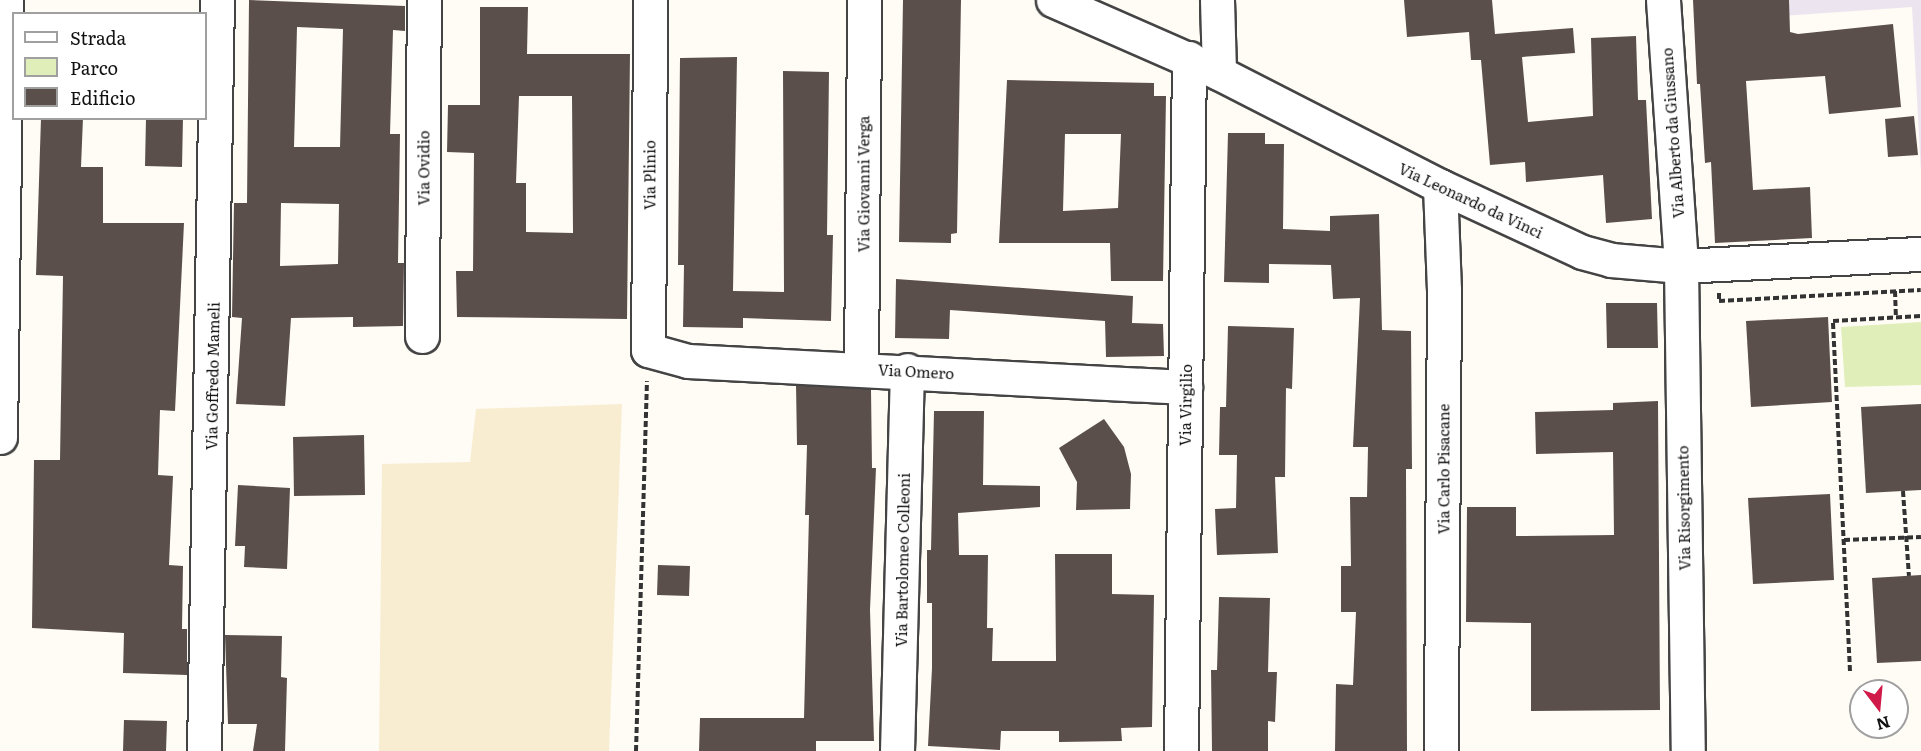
<!DOCTYPE html>
<style>
body{margin:0}
#map{position:relative;width:1921px;height:751px;overflow:hidden;background:#fffbf5;font-family:Literata,serif}
div>[style]{position:absolute}
[style*='--x']{left:calc(var(--x)*1px);top:calc(var(--y)*1px);width:calc(var(--w)*1px);rotate:calc(var(--a)*1deg)}
.industrial>*{inset:0;background:#ece5f0}
.farmland>*{inset:0;background:#f9edd1}
.green>*{inset:0;background:#e0efb9}
.building>*{inset:0;background:#5b4f4c}
.path>*{height:4px;margin-top:-2px;transform-origin:0;background:repeating-linear-gradient(90deg,#333 0 6px,transparent 0 9px)}
.roads{filter:drop-shadow(2px 0 #444) drop-shadow(-2px 0 #444) drop-shadow(0 2px #444) drop-shadow(0 -2px #444)}
.minor>*{height:33px;margin:-16.5px;padding:0 16.5px;transform-origin:16.5px;border-radius:16.5px;background:#fff}
span{translate:-50% -50%;white-space:nowrap;text-align:center;line-height:1.15;-webkit-text-stroke:6px #fff;paint-order:stroke}
.street-label{font-size:15px;color:#111}
.legend{position:absolute;left:12px;top:12px;width:195px;height:108px;box-sizing:border-box;background:#fff;border:2px solid #a0a0a0;margin:0;padding:8px 10px;list-style:none;font-size:18px;color:#111}
.legend li{display:flex;align-items:center;gap:12px;height:30px}
.legend b{width:30px;border:2px solid #a0a0a0}
.north{position:absolute;left:1849px;top:679px;width:60px;height:60px;box-sizing:border-box;background:#fff;border:2px solid #a0a0a0;border-radius:50%;rotate:164deg;font-size:16px;font-weight:700;line-height:24px;text-align:center;color:#111}
.north::after{content:'';display:block;margin:auto;width:21px;height:27px;background:#d01a49;clip-path:polygon(50% 0,100% 100%,50% 72%,0 100%)}
</style>
<div id="map">
<div class="industrial">
<div style="clip-path:polygon(1767px 0,1921px 0,1921px 172px,1912px 7px,1769px 17px)"></div>
</div>
<div class="farmland">
<div style="clip-path:polygon(622px 404px,609px 751px,379px 751px,382px 464px,470px 462px,476px 409px)"></div>
</div>
<div class="green">
<div style="clip-path:polygon(1921px 322px,1921px 385px,1845px 387px,1841px 327px)"></div>
</div>
<div class="building">
<div style="clip-path:polygon(evenodd,249px 0,405px 6px,405px 31px,393px 30px,390px 134px,400px 134px,398px 263px,404px 263px,403px 326px,353px 327px,353px 317px,291px 318px,285px 406px,236px 404px,242px 318px,232px 317px,234px 203px,247px 203px,249px 0,297px 27px,343px 29px,340px 147px,294px 147px,297px 27px,249px 0,281px 203px,339px 204px,338px 264px,280px 266px,281px 203px)"></div>
<div style="clip-path:polygon(903px 0,961px 0,957px 233px,951px 234px,951px 243px,899px 242px)"></div>
<div style="clip-path:polygon(1404px 0,1492px 0,1495px 34px,1573px 28px,1575px 53px,1522px 57px,1528px 122px,1593px 116px,1591px 38px,1636px 36px,1638px 100px,1646px 100px,1652px 219px,1606px 223px,1603px 175px,1526px 182px,1525px 162px,1490px 165px,1481px 60px,1471px 60px,1469px 32px,1407px 37px)"></div>
<div style="clip-path:polygon(1693px 0,1789px 0,1790px 32px,1798px 34px,1893px 24px,1901px 107px,1829px 114px,1825px 76px,1746px 81px,1753px 190px,1810px 187px,1812px 238px,1715px 243px,1711px 162px,1705px 163px,1700px 84px,1697px 84px)"></div>
<div style="clip-path:polygon(evenodd,480px 7px,528px 7px,527px 54px,630px 54px,627px 319px,457px 317px,456px 271px,473px 271px,474px 153px,447px 152px,448px 105px,480px 105px,480px 7px,519px 96px,572px 96px,573px 233px,526px 232px,526px 183px,516px 183px,519px 96px)"></div>
<div style="clip-path:polygon(737px 57px,733px 291px,784px 292px,783px 71px,829px 72px,827px 235px,833px 235px,831px 321px,743px 318px,743px 328px,683px 327px,684px 265px,678px 265px,680px 58px)"></div>
<div style="clip-path:polygon(evenodd,1007px 80px,1154px 83px,1154px 96px,1166px 96px,1163px 281px,1111px 281px,1110px 243px,999px 243px,1007px 80px,1065px 134px,1121px 134px,1118px 208px,1063px 211px,1065px 134px)"></div>
<div style="clip-path:polygon(1914px 116px,1918px 155px,1888px 157px,1885px 119px)"></div>
<div style="clip-path:polygon(41px 118px,83px 118px,81px 167px,103px 167px,103px 223px,184px 223px,175px 411px,160px 410px,158px 475px,173px 476px,169px 565px,183px 566px,182px 629px,187px 629px,187px 675px,123px 673px,124px 633px,32px 628px,34px 460px,60px 460px,63px 276px,36px 275px)"></div>
<div style="clip-path:polygon(146px 118px,183px 118px,182px 167px,145px 166px)"></div>
<div style="clip-path:polygon(1228px 133px,1265px 133px,1265px 144px,1284px 144px,1283px 229px,1330px 231px,1330px 216px,1379px 214px,1382px 330px,1411px 331px,1412px 469px,1406px 469px,1407px 751px,1335px 751px,1336px 684px,1353px 685px,1356px 612px,1341px 612px,1341px 566px,1351px 566px,1350px 497px,1367px 497px,1368px 447px,1353px 447px,1360px 298px,1333px 299px,1331px 265px,1269px 264px,1269px 283px,1224px 282px)"></div>
<div style="clip-path:polygon(896px 279px,1133px 296px,1132px 323px,1163px 324px,1164px 356px,1106px 357px,1105px 321px,950px 310px,949px 339px,895px 338px)"></div>
<div style="clip-path:polygon(1606px 303px,1657px 303px,1658px 348px,1607px 348px)"></div>
<div style="clip-path:polygon(1828px 317px,1832px 402px,1751px 407px,1746px 321px)"></div>
<div style="clip-path:polygon(1228px 326px,1294px 328px,1292px 389px,1286px 388px,1285px 477px,1275px 477px,1278px 553px,1217px 555px,1215px 509px,1236px 508px,1237px 455px,1219px 455px,1220px 407px,1226px 407px)"></div>
<div style="clip-path:polygon(796px 385px,871px 389px,872px 468px,876px 468px,870px 610px,874px 741px,816px 741px,816px 751px,699px 751px,700px 718px,804px 718px,809px 515px,805px 515px,807px 445px,797px 445px)"></div>
<div style="clip-path:polygon(1658px 401px,1660px 710px,1531px 711px,1531px 623px,1466px 622px,1467px 507px,1516px 507px,1516px 536px,1614px 535px,1613px 452px,1536px 454px,1535px 412px,1613px 410px,1613px 403px)"></div>
<div style="clip-path:polygon(1921px 404px,1921px 490px,1866px 493px,1861px 407px)"></div>
<div style="clip-path:polygon(934px 411px,984px 411px,983px 485px,1040px 486px,1040px 507px,958px 513px,959px 555px,988px 555px,987px 628px,993px 628px,992px 661px,1056px 661px,1055px 554px,1112px 554px,1112px 594px,1154px 595px,1152px 727px,1121px 728px,1122px 741px,1059px 742px,1059px 731px,1001px 731px,1000px 750px,928px 746px,932px 668px,932px 603px,927px 603px,927px 550px,931px 550px)"></div>
<div style="clip-path:polygon(1104px 419px,1124px 447px,1131px 474px,1130px 509px,1076px 510px,1077px 482px,1059px 448px)"></div>
<div style="clip-path:polygon(364px 435px,365px 495px,294px 496px,293px 437px)"></div>
<div style="clip-path:polygon(238px 485px,290px 488px,287px 569px,244px 567px,245px 546px,235px 546px)"></div>
<div style="clip-path:polygon(1830px 494px,1834px 580px,1753px 584px,1748px 498px)"></div>
<div style="clip-path:polygon(658px 565px,690px 566px,689px 596px,657px 595px)"></div>
<div style="clip-path:polygon(1921px 575px,1921px 661px,1877px 663px,1872px 578px)"></div>
<div style="clip-path:polygon(1219px 597px,1270px 598px,1268px 672px,1277px 672px,1275px 722px,1268px 721px,1268px 751px,1212px 751px,1211px 670px,1217px 670px)"></div>
<div style="clip-path:polygon(225px 635px,282px 636px,281px 677px,287px 678px,285px 751px,253px 751px,257px 724px,228px 724px)"></div>
<div style="clip-path:polygon(124px 720px,167px 721px,166px 751px,123px 751px)"></div>
</div>
<div class="path">
<div style="--x:1895;--y:291;--w:27;--a:88"></div>
<div style="--x:1719;--y:293;--w:8;--a:90"></div>
<div style="--x:1719;--y:301;--w:202;--a:-3.1"></div>
<div style="--x:1903;--y:491;--w:85;--a:86"></div>
<div style="--x:1844;--y:540;--w:77;--a:-2.2"></div>
<div style="--x:1850;--y:671;--w:350;--a:-92.8"></div>
<div style="--x:1833;--y:321;--w:88;--a:-3.3"></div>
<div style="--x:636;--y:751;--w:370;--a:-88.3"></div>
</div>
<div class="roads">
<div class="minor">
<div style="--x:650;--y:0;--w:350;--a:90.3"></div>
<div style="--x:648;--y:350;--w:41;--a:15.4"></div>
<div style="--x:688;--y:361;--w:498;--a:3"></div>
<div style="--x:1053;--y:0;--w:181;--a:23.7"></div>
<div style="--x:1219;--y:73;--w:248;--a:27.1"></div>
<div style="--x:1440;--y:186;--w:157;--a:24.9"></div>
<div style="--x:1582;--y:252;--w:30;--a:15"></div>
<div style="--x:1611;--y:260;--w:70;--a:4.9"></div>
<div style="--x:1681;--y:266;--w:240;--a:-2.9"></div>
<div style="--x:1217;--y:0;--w:73;--a:88.4"></div>
<div style="--x:1663;--y:0;--w:267;--a:86.1"></div>
<div style="--x:1681;--y:266;--w:485;--a:89.2"></div>
<div style="--x:1440;--y:186;--w:104;--a:87.8"></div>
<div style="--x:1444;--y:290;--w:461;--a:90.4"></div>
<div style="--x:422;--y:336;--w:336;--a:-89.7"></div>
<div style="--x:861;--y:368;--w:368;--a:-89.5"></div>
<div style="--x:0;--y:437;--w:437;--a:-89.2"></div>
<div style="--x:204;--y:751;--w:751;--a:-89.01"></div>
<div style="--x:897;--y:751;--w:381;--a:-88.5"></div>
<div style="--x:1181;--y:751;--w:693;--a:-89.34"></div>
</div>
</div>
<div class="street-label">
<span style="left:1672px;top:133px;rotate:-94deg">Via Alberto da Giussano</span>
<span style="left:423px;top:168px;rotate:-90deg">Via Ovidio</span>
<span style="left:649px;top:175px;rotate:-90deg">Via Plinio</span>
<span style="left:863px;top:184px;rotate:-90deg">Via Giovanni Verga</span>
<span style="left:1471px;top:200px;rotate:25deg">Via Leonardo da Vinci</span>
<span style="left:916px;top:371px;rotate:3deg">Via Omero</span>
<span style="left:212px;top:376px;rotate:-89deg">Via Goffredo Mameli</span>
<span style="left:1185px;top:405px;rotate:-89deg">Via Virgilio</span>
<span style="left:1443px;top:469px;rotate:-90deg">Via Carlo Pisacane</span>
<span style="left:1683px;top:508px;rotate:-91deg">Via Risorgimento</span>
<span style="left:902px;top:560px;rotate:-89deg">Via Bartolomeo Colleoni</span>
</div>
<ul class="legend">
<li><b style="height:8px;background:#fff"></b>Strada</li>
<li><b style="height:16px;background:#e0efb9"></b>Parco</li>
<li><b style="height:16px;background:#5b4f4c"></b>Edificio</li>
</ul>
<div class="north">N</div>
</div>
